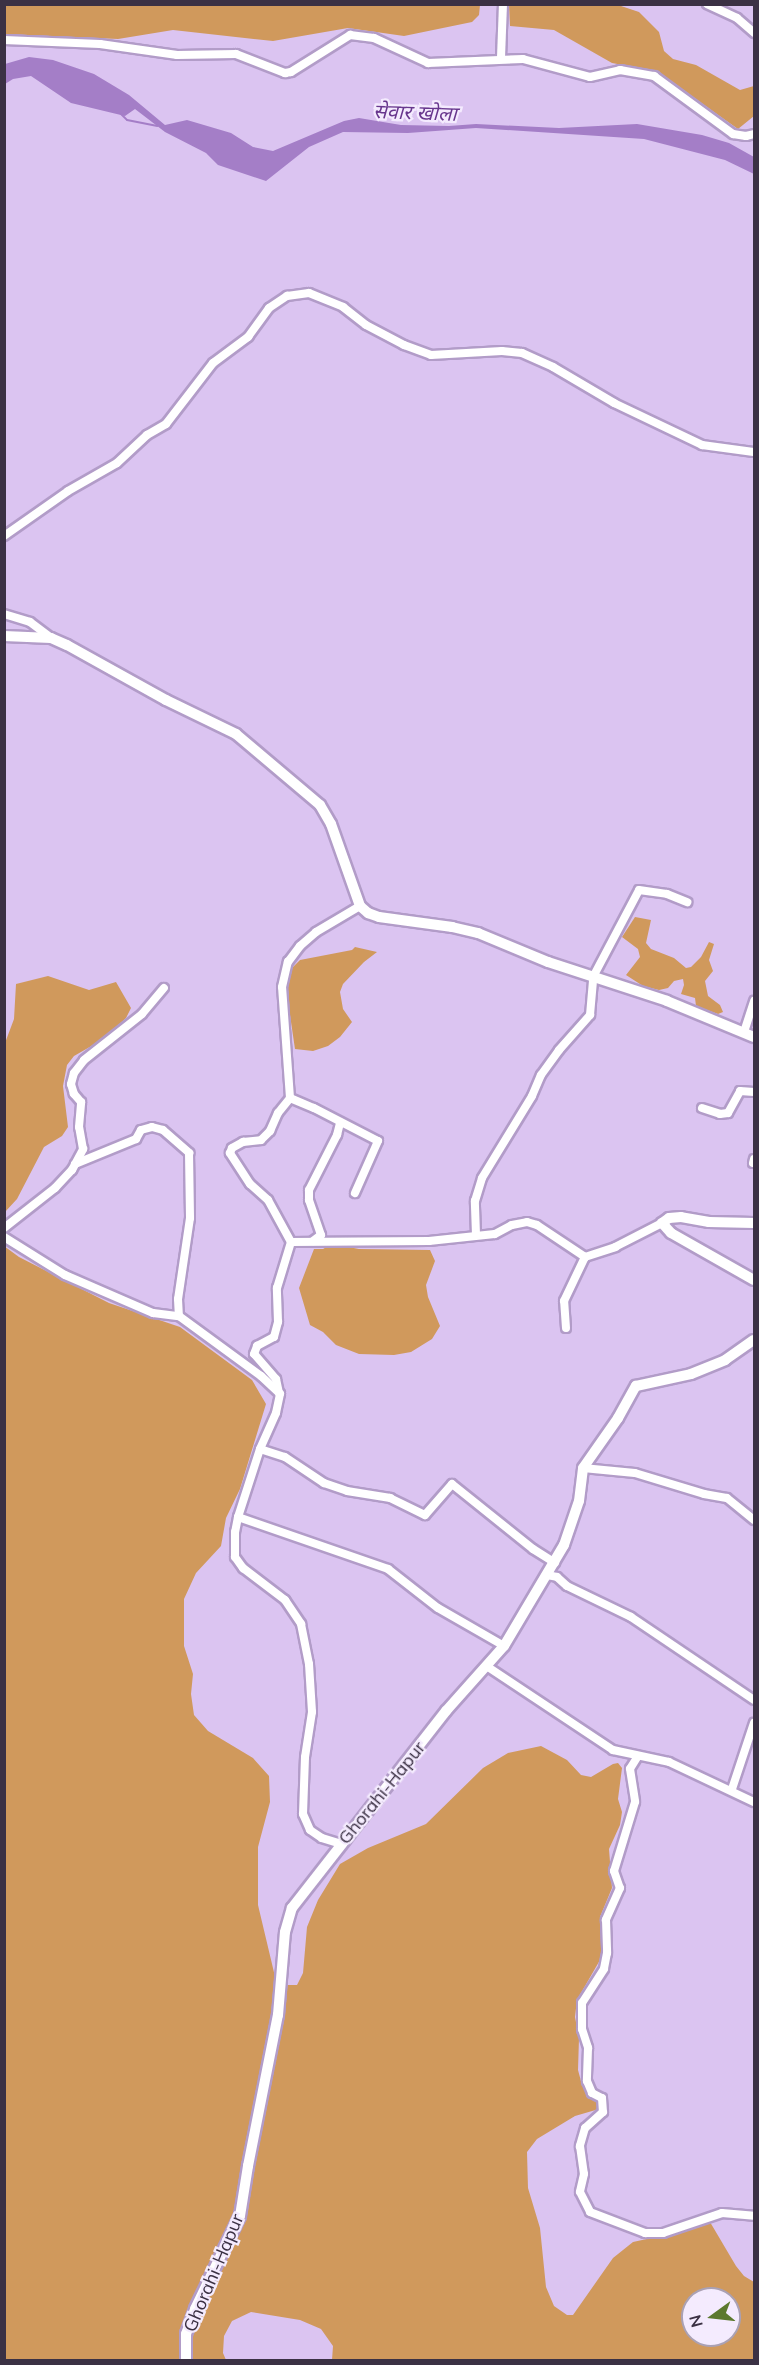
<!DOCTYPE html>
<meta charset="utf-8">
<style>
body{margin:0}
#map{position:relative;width:759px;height:2365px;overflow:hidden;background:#dbc4f1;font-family:Mulish,"Noto Sans Devanagari",sans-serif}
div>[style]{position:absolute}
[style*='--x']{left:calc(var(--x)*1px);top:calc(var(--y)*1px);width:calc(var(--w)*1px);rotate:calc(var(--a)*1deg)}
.green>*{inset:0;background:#d0995c}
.water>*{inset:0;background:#a47ec7}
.stream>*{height:2px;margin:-1px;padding:0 1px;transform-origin:1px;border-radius:1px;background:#a47ec7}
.roads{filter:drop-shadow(2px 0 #b29cc8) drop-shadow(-2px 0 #b29cc8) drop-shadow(0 2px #b29cc8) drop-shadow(0 -2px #b29cc8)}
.street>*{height:8px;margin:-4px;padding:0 4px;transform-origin:4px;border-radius:4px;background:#fff}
.secondary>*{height:10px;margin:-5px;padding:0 5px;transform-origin:5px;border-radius:5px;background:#fff}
span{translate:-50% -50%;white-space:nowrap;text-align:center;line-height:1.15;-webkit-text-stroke:4.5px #f4ebfe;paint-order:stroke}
.street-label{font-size:18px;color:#3b3144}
.water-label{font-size:20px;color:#68378e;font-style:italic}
.frame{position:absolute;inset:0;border:6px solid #3b3144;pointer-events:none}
.north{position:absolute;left:681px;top:2287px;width:60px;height:60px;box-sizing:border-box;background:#f4ebfe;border:2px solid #aaa1b4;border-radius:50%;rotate:255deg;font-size:16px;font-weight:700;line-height:24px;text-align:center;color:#3b3144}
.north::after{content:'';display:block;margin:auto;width:21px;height:27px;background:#5c792e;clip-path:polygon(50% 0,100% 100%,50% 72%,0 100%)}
</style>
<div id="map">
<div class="green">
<div style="clip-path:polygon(5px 4px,480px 4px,480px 5px,479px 15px,472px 22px,404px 36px,348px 28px,273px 41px,173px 30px,118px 39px,5px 34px)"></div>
<div style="clip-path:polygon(509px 5px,618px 5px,639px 12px,659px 32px,664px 51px,673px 59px,696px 65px,740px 90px,754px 86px,754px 116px,738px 129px,656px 71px,612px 63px,554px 30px,510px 26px)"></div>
<div style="clip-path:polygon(635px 917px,651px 920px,646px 943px,651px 949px,674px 958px,686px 968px,691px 967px,701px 957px,709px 942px,714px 944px,709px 960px,713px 971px,705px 981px,708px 996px,720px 1005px,723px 1012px,718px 1014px,696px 1006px,695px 998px,681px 994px,684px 985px,683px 979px,674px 981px,668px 988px,659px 990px,643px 986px,626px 975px,640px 957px,638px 949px,622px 937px)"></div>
<div style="clip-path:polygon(355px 947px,377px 952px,364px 962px,343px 984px,340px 992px,343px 1009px,352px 1022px,340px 1037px,328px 1046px,313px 1051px,295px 1049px,286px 988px,292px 968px,300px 960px,352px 950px)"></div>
<div style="clip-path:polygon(48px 976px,89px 990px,116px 982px,131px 1008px,126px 1018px,102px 1040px,74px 1056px,67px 1065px,63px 1086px,68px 1127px,62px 1136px,44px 1147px,17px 1199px,5px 1212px,5px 1043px,14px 1019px,16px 984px)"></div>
<div style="clip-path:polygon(332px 1244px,359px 1249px,430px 1250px,435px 1261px,426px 1285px,428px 1297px,440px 1326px,432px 1339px,411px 1352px,394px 1355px,359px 1354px,336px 1345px,323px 1332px,310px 1325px,299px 1288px,314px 1249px,323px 1249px)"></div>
<div style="clip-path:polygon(evenodd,4px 1246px,19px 1257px,109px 1303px,180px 1327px,252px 1380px,266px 1404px,240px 1489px,226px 1518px,221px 1546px,196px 1573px,184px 1599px,184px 1646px,193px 1674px,191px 1694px,194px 1715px,208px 1731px,253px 1758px,269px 1776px,270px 1802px,258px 1847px,258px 1905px,277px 1985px,297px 1985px,303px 1973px,307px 1927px,318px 1900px,340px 1864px,368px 1848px,426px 1824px,483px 1768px,508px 1753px,541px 1746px,567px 1760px,581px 1775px,591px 1777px,613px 1764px,618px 1763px,622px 1768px,618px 1799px,622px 1812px,620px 1825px,609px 1849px,612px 1888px,600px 1917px,603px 1950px,600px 1960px,577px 2000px,575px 2017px,579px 2038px,578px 2070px,582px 2085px,586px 2092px,597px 2099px,599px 2109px,575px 2116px,537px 2139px,527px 2152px,528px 2188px,540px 2228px,546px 2287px,554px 2306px,567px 2315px,573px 2315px,613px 2258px,633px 2242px,688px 2230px,710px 2222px,736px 2266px,744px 2276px,754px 2282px,754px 2360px,332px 2360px,333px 2346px,321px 2329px,300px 2320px,251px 2312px,232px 2321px,224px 2336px,223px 2353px,226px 2360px,5px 2360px,4px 1246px,693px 2299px,729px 2299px,729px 2335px,693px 2335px,693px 2299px)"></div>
</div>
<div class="water">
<div style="clip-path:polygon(29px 57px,53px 60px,94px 74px,129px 95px,165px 125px,187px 120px,231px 133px,253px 147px,273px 151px,344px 121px,359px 118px,401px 125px,449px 126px,476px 124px,559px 128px,637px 124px,702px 135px,729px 143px,754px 157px,754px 174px,725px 160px,644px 139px,476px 128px,408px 133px,343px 132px,309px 147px,266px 181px,218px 165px,206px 153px,165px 132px,135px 109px,125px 116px,71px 103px,31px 76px,13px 79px,5px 84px,5px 64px)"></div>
</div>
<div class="stream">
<div style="--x:121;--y:114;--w:8;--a:45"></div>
<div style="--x:127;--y:120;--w:31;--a:11"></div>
</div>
<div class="roads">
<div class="street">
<div style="--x:707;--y:4;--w:33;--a:25"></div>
<div style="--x:737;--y:18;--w:23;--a:41"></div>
<div style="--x:4;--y:40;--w:96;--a:2.4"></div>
<div style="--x:100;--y:44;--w:78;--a:8.1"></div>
<div style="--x:177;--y:55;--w:59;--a:-1"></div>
<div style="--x:236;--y:54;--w:53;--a:21.2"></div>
<div style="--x:285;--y:73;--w:6;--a:-9"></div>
<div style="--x:291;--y:72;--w:70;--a:-32.1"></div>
<div style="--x:350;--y:35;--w:24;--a:7"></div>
<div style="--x:374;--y:38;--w:60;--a:24.8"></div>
<div style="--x:428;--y:63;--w:95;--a:-2.4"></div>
<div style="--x:523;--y:59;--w:69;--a:15"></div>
<div style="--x:590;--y:77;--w:31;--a:-13"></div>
<div style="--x:620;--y:70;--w:35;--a:10"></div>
<div style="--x:654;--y:76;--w:98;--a:36.3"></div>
<div style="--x:733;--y:134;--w:13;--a:9"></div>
<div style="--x:746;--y:136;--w:8;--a:-14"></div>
<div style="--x:501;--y:58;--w:54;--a:-87.9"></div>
<div style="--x:4;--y:536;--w:78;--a:-35.1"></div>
<div style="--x:68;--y:491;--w:56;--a:-29.7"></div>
<div style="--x:117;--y:463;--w:41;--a:-43"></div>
<div style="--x:147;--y:435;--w:22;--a:-30"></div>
<div style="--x:166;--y:424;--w:77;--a:-52.4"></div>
<div style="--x:213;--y:363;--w:44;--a:-36.6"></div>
<div style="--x:248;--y:337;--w:36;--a:-54"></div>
<div style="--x:269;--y:308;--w:22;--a:-34"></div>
<div style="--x:287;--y:296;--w:22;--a:-8"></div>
<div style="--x:309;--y:293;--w:37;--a:22"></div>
<div style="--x:343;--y:307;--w:29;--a:38"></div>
<div style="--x:366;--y:325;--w:43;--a:27.8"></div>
<div style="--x:404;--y:345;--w:29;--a:20"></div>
<div style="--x:431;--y:355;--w:71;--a:-3.2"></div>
<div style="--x:502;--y:351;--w:20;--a:6"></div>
<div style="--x:522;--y:353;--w:34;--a:24"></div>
<div style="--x:553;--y:367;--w:71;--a:30.5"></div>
<div style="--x:614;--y:403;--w:98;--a:25.5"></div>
<div style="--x:702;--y:445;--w:52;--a:7.7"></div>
<div style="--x:4;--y:614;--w:27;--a:17"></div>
<div style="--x:30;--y:622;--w:25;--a:37"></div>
<div style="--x:744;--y:1032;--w:33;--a:-72"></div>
<div style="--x:290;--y:1098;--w:26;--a:23"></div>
<div style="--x:314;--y:1108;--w:72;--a:27.3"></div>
<div style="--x:378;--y:1141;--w:57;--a:113.9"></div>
<div style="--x:702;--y:1108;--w:19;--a:18"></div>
<div style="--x:720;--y:1114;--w:8;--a:-7"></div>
<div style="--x:728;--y:1113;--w:25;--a:-61"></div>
<div style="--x:740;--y:1091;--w:14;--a:4"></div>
<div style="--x:753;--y:1163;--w:4;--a:-76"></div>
<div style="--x:75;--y:1164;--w:66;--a:-22.3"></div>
<div style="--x:136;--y:1139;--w:10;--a:-61"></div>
<div style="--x:141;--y:1130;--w:11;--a:-15"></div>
<div style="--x:152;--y:1127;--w:11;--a:15"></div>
<div style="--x:163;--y:1130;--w:35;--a:41"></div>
<div style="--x:189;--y:1153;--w:65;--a:89.1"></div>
<div style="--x:190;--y:1218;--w:82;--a:98.4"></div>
<div style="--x:178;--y:1299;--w:17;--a:87"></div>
<div style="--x:4;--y:1228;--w:65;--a:-38.1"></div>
<div style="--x:55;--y:1188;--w:25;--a:-47"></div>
<div style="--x:72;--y:1170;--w:24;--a:-62"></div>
<div style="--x:83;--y:1149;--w:22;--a:-100"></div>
<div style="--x:79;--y:1127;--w:25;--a:-85"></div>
<div style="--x:81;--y:1102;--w:11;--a:-131"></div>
<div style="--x:74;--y:1094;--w:10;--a:-107"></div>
<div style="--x:71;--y:1084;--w:11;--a:-75"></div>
<div style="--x:74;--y:1073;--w:16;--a:-52"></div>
<div style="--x:84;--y:1060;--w:74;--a:-38.4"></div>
<div style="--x:142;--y:1014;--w:34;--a:-50"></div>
<div style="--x:476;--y:1235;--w:34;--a:-92"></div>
<div style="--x:475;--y:1201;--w:24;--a:-73"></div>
<div style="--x:482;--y:1178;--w:96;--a:-58.6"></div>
<div style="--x:532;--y:1096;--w:23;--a:-67"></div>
<div style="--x:541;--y:1075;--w:31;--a:-54"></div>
<div style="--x:559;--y:1050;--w:47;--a:-48.5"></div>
<div style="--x:590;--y:1015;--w:38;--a:-85"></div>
<div style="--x:593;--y:977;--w:98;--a:-62.1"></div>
<div style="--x:639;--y:890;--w:28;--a:8"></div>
<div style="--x:667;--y:894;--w:22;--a:22"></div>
<div style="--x:4;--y:1237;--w:72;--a:31.9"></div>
<div style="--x:65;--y:1275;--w:96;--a:23.4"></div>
<div style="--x:153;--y:1313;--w:26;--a:7"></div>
<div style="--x:179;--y:1316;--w:102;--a:36.2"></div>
<div style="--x:261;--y:1376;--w:26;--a:43"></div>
<div style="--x:280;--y:1394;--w:19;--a:102"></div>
<div style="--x:276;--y:1413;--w:39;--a:114"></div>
<div style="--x:260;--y:1449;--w:71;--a:107.9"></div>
<div style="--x:238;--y:1517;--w:15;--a:101"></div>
<div style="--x:235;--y:1532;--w:25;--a:90"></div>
<div style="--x:235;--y:1557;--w:14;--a:54"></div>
<div style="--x:243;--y:1568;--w:53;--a:37.3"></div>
<div style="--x:285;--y:1600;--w:29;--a:56"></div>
<div style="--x:301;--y:1624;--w:41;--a:78.7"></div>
<div style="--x:309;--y:1664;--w:48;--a:86.4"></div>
<div style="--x:312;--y:1712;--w:46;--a:98.8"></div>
<div style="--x:305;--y:1757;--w:57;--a:92"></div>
<div style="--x:303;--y:1814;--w:17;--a:66"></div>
<div style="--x:310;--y:1830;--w:14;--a:34"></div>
<div style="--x:322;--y:1838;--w:21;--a:17"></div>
<div style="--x:313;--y:1241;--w:10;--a:-37"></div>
<div style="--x:321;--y:1235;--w:37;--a:-109"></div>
<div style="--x:309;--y:1200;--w:10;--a:-90"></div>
<div style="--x:309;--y:1190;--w:62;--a:-63"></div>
<div style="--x:337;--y:1135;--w:12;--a:-76"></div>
<div style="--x:291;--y:1242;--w:138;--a:-0.4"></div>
<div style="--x:429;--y:1241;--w:66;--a:-6.1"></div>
<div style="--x:495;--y:1234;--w:19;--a:-28"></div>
<div style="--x:512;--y:1225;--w:15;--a:-11"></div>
<div style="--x:527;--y:1222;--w:10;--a:17"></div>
<div style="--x:537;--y:1225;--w:58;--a:33.7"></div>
<div style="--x:585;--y:1257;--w:32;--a:-18"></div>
<div style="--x:615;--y:1247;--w:53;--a:-27.1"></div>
<div style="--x:566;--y:1328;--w:27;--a:-94"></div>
<div style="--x:564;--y:1301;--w:49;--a:-64.5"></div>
<div style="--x:279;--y:1393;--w:14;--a:-102"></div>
<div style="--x:276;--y:1379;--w:33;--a:-131"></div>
<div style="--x:254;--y:1354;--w:9;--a:-69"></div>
<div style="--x:257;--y:1346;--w:19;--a:-28"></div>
<div style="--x:274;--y:1337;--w:16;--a:-75"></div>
<div style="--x:278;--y:1322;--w:34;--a:-92"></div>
<div style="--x:277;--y:1288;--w:48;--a:-73.1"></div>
<div style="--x:291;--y:1242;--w:48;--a:-118.7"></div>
<div style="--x:268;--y:1200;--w:24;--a:-138"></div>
<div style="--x:250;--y:1184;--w:37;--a:-123"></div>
<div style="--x:230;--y:1153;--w:5;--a:-68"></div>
<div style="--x:232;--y:1148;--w:13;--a:-29"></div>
<div style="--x:243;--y:1142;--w:18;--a:-6"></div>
<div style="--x:261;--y:1140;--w:13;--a:-45"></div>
<div style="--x:270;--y:1131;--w:20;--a:-66"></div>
<div style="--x:278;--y:1113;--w:19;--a:-51"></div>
<div style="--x:290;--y:1098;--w:111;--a:-94.1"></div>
<div style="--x:282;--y:987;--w:26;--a:-77"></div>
<div style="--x:288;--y:962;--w:20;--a:-53"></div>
<div style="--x:300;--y:946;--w:21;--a:-41"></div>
<div style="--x:316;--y:932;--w:51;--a:-30.6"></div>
<div style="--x:260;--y:1449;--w:26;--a:18"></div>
<div style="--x:285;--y:1457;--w:47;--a:33.7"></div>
<div style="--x:324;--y:1483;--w:24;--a:19"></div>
<div style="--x:347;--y:1491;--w:44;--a:9.2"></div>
<div style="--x:390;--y:1498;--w:39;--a:26"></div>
<div style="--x:425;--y:1515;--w:41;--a:-48.9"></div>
<div style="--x:452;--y:1484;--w:104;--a:38.7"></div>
<div style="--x:533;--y:1549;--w:26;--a:32"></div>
<div style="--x:583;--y:1468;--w:52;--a:5.5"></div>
<div style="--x:635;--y:1473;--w:72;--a:16.9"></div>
<div style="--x:704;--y:1494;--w:23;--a:10"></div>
<div style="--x:727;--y:1498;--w:35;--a:39"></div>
<div style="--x:238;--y:1517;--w:159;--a:19.1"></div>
<div style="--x:388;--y:1569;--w:63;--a:38"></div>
<div style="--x:438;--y:1608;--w:76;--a:29.9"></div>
<div style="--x:547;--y:1575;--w:10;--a:11"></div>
<div style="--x:557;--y:1577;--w:13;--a:42"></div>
<div style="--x:567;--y:1586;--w:71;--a:25.8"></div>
<div style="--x:631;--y:1617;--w:148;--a:34"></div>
<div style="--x:488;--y:1667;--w:150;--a:33.6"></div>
<div style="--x:613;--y:1750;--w:57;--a:12.1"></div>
<div style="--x:669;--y:1762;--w:94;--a:25.2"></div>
<div style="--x:638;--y:1756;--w:15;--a:122"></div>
<div style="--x:630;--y:1769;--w:33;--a:81"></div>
<div style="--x:635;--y:1802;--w:72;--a:106.9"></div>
<div style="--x:614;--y:1871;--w:18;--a:71"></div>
<div style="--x:620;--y:1888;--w:35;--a:114"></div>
<div style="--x:606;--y:1920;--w:33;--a:88"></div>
<div style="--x:607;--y:1953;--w:16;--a:101"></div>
<div style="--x:604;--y:1969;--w:40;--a:122.9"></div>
<div style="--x:582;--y:2003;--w:26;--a:90"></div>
<div style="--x:582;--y:2029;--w:20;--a:72"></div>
<div style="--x:588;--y:2048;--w:33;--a:92"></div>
<div style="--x:587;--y:2081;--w:13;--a:67"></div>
<div style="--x:592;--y:2093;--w:11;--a:27"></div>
<div style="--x:602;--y:2098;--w:14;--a:86"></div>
<div style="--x:603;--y:2112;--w:24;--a:138"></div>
<div style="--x:585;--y:2128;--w:19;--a:106"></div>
<div style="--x:580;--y:2146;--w:28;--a:82"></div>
<div style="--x:584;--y:2174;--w:18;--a:103"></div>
<div style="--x:580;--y:2192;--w:22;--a:63"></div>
<div style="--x:590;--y:2212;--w:59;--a:20.9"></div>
<div style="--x:645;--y:2233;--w:18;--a:0"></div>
<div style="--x:663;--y:2233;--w:62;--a:-18.7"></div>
<div style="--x:722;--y:2213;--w:32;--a:5"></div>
<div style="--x:732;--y:1789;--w:70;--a:-71.6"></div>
</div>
<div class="secondary">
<div style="--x:4;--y:636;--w:47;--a:2.4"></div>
<div style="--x:51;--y:638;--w:17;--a:24"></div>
<div style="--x:67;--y:645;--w:113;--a:29.1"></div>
<div style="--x:166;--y:700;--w:78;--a:25.9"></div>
<div style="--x:236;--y:734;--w:110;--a:40.2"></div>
<div style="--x:320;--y:805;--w:22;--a:60"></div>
<div style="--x:331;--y:824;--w:87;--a:70.5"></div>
<div style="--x:360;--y:906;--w:11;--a:41"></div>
<div style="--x:368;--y:913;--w:12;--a:20"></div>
<div style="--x:379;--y:917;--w:74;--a:7.8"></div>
<div style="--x:452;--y:927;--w:27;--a:13"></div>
<div style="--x:478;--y:933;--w:76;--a:22.5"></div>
<div style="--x:548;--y:962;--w:125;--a:18.1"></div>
<div style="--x:667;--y:1001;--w:94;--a:22.5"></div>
<div style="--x:754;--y:1223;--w:45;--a:-178.7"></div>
<div style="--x:709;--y:1222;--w:28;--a:-170"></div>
<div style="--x:681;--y:1217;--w:12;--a:175"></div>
<div style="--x:669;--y:1218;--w:9;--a:144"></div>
<div style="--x:662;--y:1223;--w:13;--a:48"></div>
<div style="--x:671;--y:1233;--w:95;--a:29.5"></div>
<div style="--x:186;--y:2360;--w:26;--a:-90"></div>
<div style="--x:186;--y:2334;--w:27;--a:-70"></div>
<div style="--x:195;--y:2309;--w:103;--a:-64.2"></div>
<div style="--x:240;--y:2216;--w:51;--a:-80.9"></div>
<div style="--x:248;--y:2166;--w:154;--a:-78.8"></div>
<div style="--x:278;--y:2015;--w:83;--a:-85.2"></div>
<div style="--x:285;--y:1932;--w:25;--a:-74"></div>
<div style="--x:292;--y:1908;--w:250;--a:-52"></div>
<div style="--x:446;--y:1711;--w:87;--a:-48.3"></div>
<div style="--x:504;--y:1646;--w:117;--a:-59.3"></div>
<div style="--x:564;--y:1545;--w:46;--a:-71.2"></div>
<div style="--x:579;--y:1501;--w:33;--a:-83"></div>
<div style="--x:583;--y:1468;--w:61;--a:-55"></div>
<div style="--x:618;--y:1418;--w:37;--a:-61"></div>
<div style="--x:636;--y:1386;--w:56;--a:-12.3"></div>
<div style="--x:691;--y:1374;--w:37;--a:-22"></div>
<div style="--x:725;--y:1360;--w:35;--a:-35"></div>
</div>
</div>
<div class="street-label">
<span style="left:382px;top:1793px;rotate:-51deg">Ghorahi-Hapur</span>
<span style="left:214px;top:2273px;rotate:-67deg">Ghorahi-Hapur</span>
</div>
<div class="water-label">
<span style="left:415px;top:112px;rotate:2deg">सेवार खोला</span>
</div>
<div class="frame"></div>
<div class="north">N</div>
</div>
